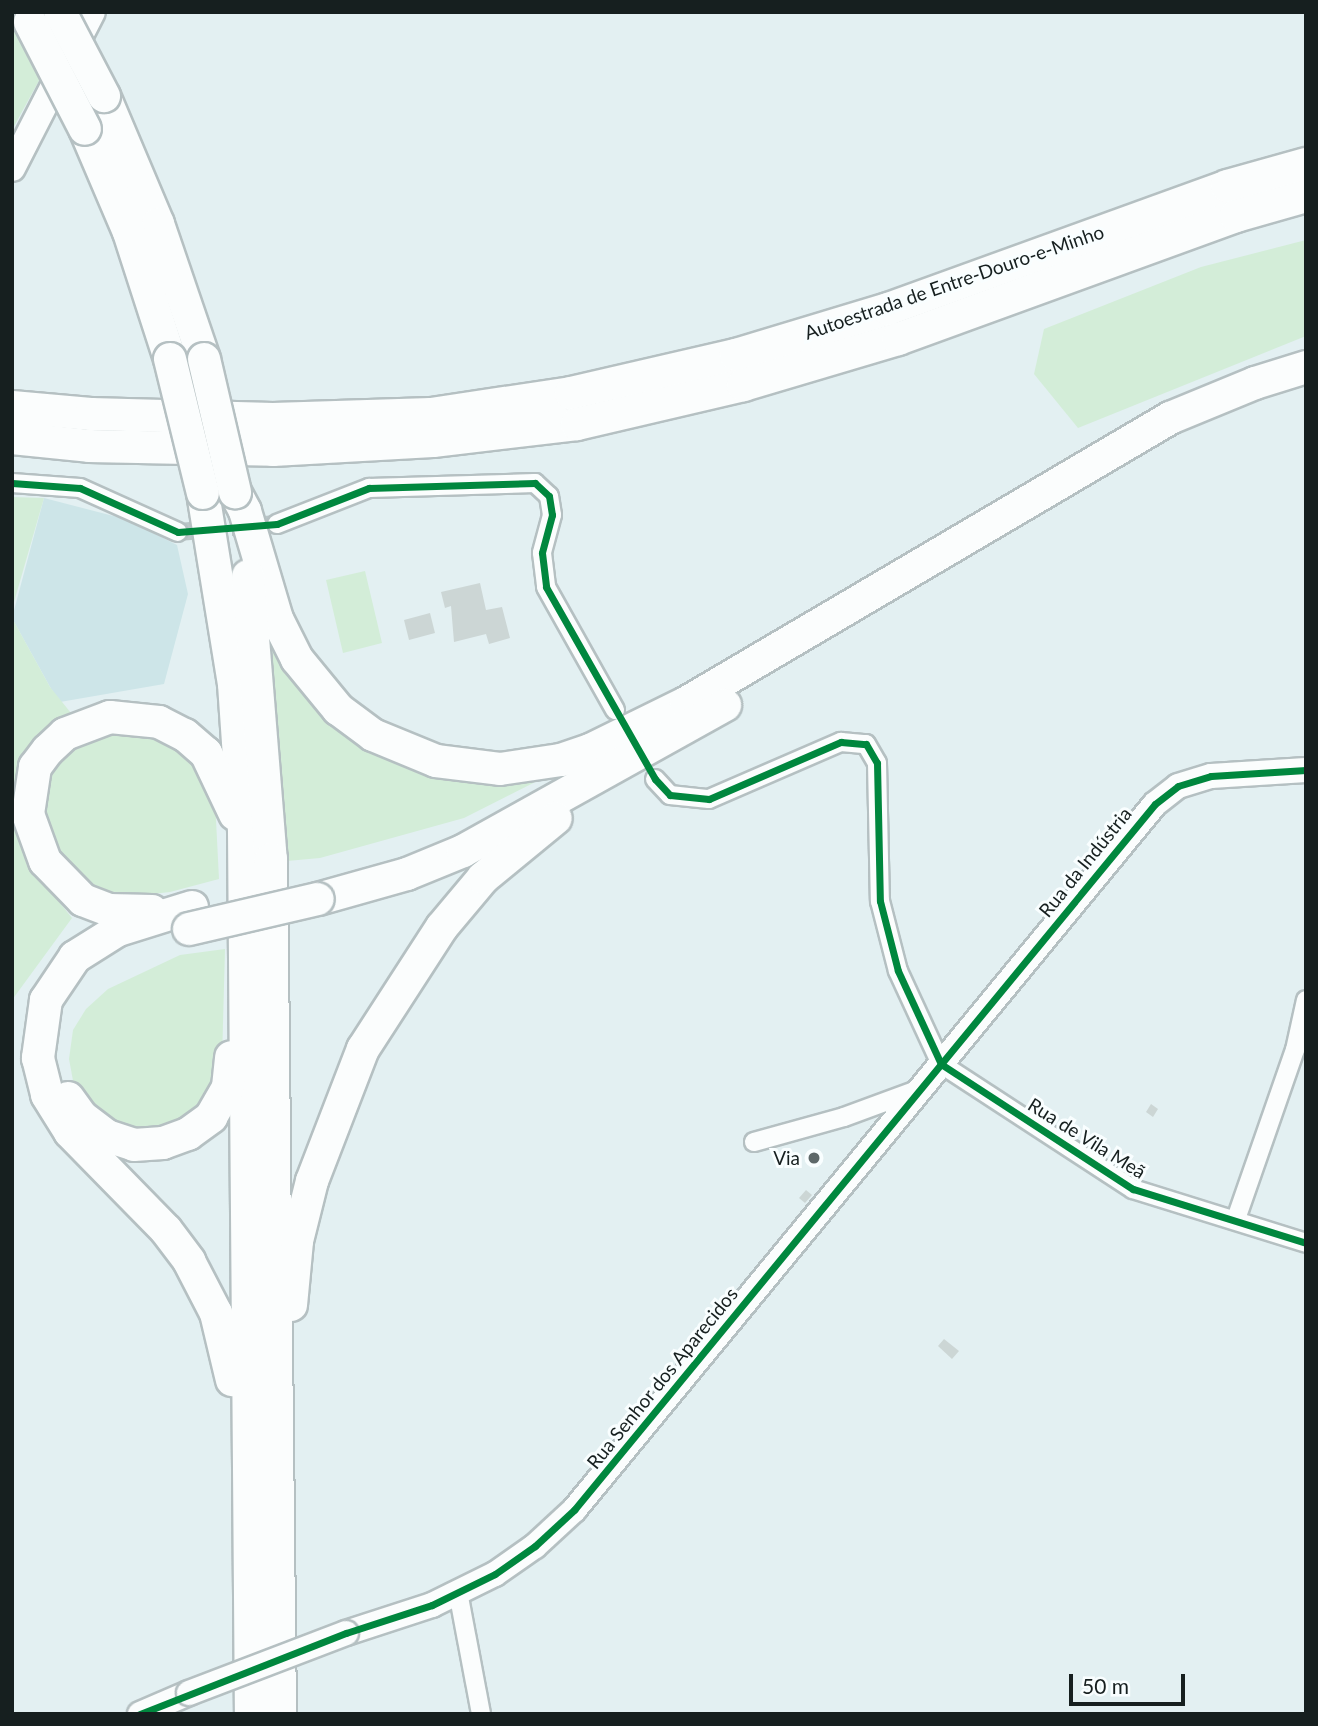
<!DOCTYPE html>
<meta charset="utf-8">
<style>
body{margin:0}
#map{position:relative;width:1318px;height:1726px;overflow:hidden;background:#e3f0f2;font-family:Lato,sans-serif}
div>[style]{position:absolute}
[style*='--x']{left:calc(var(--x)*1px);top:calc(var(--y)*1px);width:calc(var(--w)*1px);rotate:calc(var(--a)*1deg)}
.built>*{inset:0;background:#cde5e8}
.green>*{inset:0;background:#d3edd8}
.building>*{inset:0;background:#ccd6d5}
.street-tunnel>*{height:18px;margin-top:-9px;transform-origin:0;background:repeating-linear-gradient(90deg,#bac6c8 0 18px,transparent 0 27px)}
.roads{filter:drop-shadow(2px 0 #b5c0c2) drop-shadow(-2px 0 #b5c0c2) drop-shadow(0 2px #b5c0c2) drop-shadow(0 -2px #b5c0c2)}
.street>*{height:18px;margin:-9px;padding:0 9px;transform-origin:9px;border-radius:9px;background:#fbfdfd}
.secondary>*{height:24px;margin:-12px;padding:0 12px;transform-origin:12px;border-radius:12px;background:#fbfdfd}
.primary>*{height:26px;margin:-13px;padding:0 13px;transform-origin:13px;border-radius:13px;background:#fbfdfd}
.highway>*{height:32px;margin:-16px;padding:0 16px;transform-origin:16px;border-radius:16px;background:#fbfdfd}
.bridges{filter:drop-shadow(2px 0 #b5c0c2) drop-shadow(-2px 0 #b5c0c2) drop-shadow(0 2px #b5c0c2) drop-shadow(0 -2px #b5c0c2)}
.secondary-bridge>*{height:24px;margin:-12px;padding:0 12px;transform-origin:12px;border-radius:12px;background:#fbfdfd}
.highway-bridge>*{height:32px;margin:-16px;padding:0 16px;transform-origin:16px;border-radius:16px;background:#fbfdfd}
.cycleway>*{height:7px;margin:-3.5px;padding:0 3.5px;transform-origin:3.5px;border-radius:3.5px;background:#00873e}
.dots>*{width:19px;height:19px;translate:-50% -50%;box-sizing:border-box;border:4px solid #f9feff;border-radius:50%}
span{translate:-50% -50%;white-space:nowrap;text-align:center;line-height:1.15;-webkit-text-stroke:6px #f9feff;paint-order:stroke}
.street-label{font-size:19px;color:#161f1f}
.poi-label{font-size:19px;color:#161f1f}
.right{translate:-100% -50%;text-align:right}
.frame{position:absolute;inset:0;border:14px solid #161f1f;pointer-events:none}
.scale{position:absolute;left:1069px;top:1674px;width:116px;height:32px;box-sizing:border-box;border:4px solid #161f1f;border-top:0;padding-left:9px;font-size:21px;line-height:24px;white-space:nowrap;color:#161f1f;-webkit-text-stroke:5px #f9feff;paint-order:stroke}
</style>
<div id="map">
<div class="built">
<div style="clip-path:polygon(44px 498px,125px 519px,177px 545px,188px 594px,164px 684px,60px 702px,50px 687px,12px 618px)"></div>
</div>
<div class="green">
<div style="clip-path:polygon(12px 24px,41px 77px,12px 130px)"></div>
<div style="clip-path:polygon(1306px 240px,1306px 336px,1078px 428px,1034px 374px,1044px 329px,1201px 267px)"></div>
<div style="clip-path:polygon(12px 497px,44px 498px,12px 609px)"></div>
<div style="clip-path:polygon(365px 571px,382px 643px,343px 653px,326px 580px)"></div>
<div style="clip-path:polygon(12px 618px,50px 687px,75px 718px,33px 758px,41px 879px,72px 918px,12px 1000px)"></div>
<div style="clip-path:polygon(271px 637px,355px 737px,563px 768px,464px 818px,320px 858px,287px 861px)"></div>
<div style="clip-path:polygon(148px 730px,195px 757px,215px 800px,219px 879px,170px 892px,134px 896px,103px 893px,83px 885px,65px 869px,42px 820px,43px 787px,54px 762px,93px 733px)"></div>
<div style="clip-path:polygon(225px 949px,222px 1061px,216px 1087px,202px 1105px,164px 1128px,144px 1131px,115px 1126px,92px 1109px,74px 1086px,69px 1059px,73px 1030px,86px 1009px,108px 989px,180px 955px)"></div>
</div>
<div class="building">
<div style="clip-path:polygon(480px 583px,486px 610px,502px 607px,510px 638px,489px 644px,486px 634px,454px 642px,451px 606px,445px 608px,441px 592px)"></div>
<div style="clip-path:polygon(430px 613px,435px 633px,409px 640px,404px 620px)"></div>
<div style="clip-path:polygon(1151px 1104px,1158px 1109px,1153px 1117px,1146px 1112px)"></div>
<div style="clip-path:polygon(806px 1190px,812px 1195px,805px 1203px,799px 1198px)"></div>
<div style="clip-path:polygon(944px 1339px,959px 1351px,952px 1359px,938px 1346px)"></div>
</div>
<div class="street-tunnel">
<div style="--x:178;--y:532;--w:99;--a:-4.6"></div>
</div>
<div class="roads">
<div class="street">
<div style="--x:12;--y:483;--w:68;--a:4.2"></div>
<div style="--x:80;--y:488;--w:107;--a:24.2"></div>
<div style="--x:277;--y:524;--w:99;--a:-21.4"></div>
<div style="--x:369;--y:488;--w:166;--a:-1.7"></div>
<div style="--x:535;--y:483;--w:19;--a:43"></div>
<div style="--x:549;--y:496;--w:19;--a:81"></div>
<div style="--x:552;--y:515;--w:39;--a:105"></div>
<div style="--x:542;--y:553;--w:34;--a:83"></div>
<div style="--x:546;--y:587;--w:141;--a:60.7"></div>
<div style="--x:655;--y:779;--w:22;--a:47"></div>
<div style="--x:670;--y:795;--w:39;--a:6"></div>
<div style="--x:709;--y:799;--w:144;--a:-23.4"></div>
<div style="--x:841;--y:742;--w:25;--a:5"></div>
<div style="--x:866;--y:744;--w:22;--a:60"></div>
<div style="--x:877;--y:763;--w:138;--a:88.8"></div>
<div style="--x:880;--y:901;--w:72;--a:75.6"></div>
<div style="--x:898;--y:971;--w:102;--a:65.2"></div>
<div style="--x:941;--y:1064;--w:229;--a:33.1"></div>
<div style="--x:1133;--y:1189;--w:181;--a:17.3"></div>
<div style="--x:754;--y:1142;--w:93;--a:-15.5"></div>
<div style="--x:844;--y:1117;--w:81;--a:-20.2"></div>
<div style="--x:1236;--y:1219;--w:179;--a:-70.8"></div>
<div style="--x:1295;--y:1050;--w:51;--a:-77.6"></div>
<div style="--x:458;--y:1592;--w:124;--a:79.3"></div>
</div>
<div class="secondary">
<div style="--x:346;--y:1633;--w:90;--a:-18"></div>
<div style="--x:432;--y:1605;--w:70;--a:-26.2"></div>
<div style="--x:495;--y:1574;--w:49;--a:-35"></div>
<div style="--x:535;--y:1546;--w:53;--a:-42.7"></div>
<div style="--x:574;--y:1510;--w:914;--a:-50.55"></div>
<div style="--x:1155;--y:804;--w:29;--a:-38"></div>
<div style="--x:1178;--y:786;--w:34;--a:-17"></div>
<div style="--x:1211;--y:776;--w:95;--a:-3.6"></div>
<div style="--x:140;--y:1714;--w:53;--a:-23.2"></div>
</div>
<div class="primary">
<div style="--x:12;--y:168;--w:175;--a:-62.9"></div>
</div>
<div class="highway">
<div style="--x:104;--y:96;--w:139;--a:67.1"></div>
<div style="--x:158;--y:224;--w:143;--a:71.2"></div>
<div style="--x:85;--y:129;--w:112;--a:66.9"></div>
<div style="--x:129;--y:232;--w:133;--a:72.1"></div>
<div style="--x:12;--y:407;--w:79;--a:5.1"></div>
<div style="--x:91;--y:414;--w:182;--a:1.6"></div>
<div style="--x:273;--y:419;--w:158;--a:-1.8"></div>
<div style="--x:431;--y:414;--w:142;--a:-8.5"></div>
<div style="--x:571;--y:393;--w:169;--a:-13"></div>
<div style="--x:736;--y:355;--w:159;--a:-16.8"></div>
<div style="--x:888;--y:309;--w:361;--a:-19.9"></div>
<div style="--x:1227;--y:186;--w:82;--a:-15.6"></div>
<div style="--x:12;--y:438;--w:77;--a:5.9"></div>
<div style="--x:89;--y:446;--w:184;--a:1.2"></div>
<div style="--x:273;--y:450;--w:160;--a:-3.2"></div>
<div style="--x:433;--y:441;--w:145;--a:-6.7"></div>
<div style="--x:577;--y:424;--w:171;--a:-13.2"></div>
<div style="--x:743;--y:385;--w:162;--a:-16.5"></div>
<div style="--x:898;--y:339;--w:360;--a:-20"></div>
<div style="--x:1236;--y:216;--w:73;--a:-15.9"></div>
<div style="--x:235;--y:492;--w:21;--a:62"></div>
<div style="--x:245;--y:511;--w:113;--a:73.5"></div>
<div style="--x:277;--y:619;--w:45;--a:63.4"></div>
<div style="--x:297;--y:659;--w:65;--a:50.6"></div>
<div style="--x:338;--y:709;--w:44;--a:36.6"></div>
<div style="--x:373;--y:735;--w:68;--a:22.4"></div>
<div style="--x:436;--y:761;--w:64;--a:7.1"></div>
<div style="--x:500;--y:769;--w:62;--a:-8.4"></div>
<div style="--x:561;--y:760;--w:31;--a:-19"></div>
<div style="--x:590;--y:750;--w:107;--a:-26.1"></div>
<div style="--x:686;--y:703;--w:562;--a:-30.49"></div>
<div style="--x:1170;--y:418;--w:92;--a:-22.4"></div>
<div style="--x:1255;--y:383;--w:53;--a:-17.4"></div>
<div style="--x:203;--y:493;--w:193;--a:80.8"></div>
<div style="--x:234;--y:684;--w:147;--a:86.1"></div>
<div style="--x:244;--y:831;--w:883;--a:89.55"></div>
<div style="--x:248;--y:576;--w:284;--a:85.4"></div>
<div style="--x:271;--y:859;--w:855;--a:89.4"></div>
<div style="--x:318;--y:899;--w:92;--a:-15.7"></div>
<div style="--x:407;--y:874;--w:61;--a:-22.3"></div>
<div style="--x:463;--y:851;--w:300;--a:-29.1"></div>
<div style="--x:192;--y:907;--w:77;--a:162.7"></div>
<div style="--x:118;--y:930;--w:51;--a:147.9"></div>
<div style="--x:75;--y:957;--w:52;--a:124"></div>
<div style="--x:46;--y:1000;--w:59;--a:97.9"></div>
<div style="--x:38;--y:1058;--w:38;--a:76"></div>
<div style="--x:47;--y:1095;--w:44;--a:58.1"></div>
<div style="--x:70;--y:1132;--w:137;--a:45.6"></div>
<div style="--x:166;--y:1230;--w:39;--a:53"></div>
<div style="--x:189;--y:1261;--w:59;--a:62.6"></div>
<div style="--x:216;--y:1313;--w:69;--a:76.6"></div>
<div style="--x:152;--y:911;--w:43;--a:-178.7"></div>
<div style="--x:109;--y:910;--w:28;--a:-159"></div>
<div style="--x:83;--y:900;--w:54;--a:-134.3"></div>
<div style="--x:45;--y:861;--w:50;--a:-109.9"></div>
<div style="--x:28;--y:814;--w:48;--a:-81.5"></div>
<div style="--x:35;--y:767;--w:21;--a:-53"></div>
<div style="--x:48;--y:750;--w:23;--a:-43"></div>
<div style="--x:65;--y:734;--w:48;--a:-20.7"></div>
<div style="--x:110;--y:717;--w:49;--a:5.8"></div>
<div style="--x:159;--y:722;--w:29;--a:27"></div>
<div style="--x:185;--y:735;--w:28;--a:41"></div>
<div style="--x:206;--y:753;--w:68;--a:64.6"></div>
<div style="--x:68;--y:1098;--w:24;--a:54"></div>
<div style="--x:82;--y:1117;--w:31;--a:37"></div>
<div style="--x:107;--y:1136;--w:28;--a:18"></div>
<div style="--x:134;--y:1145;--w:29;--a:-4"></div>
<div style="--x:163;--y:1143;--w:27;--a:-20"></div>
<div style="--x:188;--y:1134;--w:29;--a:-36"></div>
<div style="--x:211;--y:1117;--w:34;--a:-60"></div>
<div style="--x:228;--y:1087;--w:30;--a:-84"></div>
<div style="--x:291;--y:1305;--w:64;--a:-84.6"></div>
<div style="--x:297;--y:1241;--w:62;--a:-76"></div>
<div style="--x:312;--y:1181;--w:142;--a:-68.9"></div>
<div style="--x:363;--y:1049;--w:145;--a:-57.1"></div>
<div style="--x:442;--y:927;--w:64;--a:-50.1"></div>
<div style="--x:483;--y:878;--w:94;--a:-39.4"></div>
</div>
</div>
<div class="bridges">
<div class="secondary-bridge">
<div style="--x:189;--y:1693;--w:168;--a:-20.9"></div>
</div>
<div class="highway-bridge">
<div style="--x:60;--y:12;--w:95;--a:62.4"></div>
<div style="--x:30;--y:22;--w:120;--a:62.8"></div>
<div style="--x:170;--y:359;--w:138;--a:76.2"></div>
<div style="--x:204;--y:359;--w:137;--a:76.9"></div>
<div style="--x:189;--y:929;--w:132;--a:-13.1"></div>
</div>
</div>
<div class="cycleway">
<div style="--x:12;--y:483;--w:68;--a:4.2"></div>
<div style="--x:80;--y:488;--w:107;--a:24.2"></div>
<div style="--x:178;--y:532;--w:99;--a:-4.6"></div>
<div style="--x:277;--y:524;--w:99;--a:-21.4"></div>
<div style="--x:369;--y:488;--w:166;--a:-1.7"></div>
<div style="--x:535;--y:483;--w:19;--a:43"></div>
<div style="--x:549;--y:496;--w:19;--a:81"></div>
<div style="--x:552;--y:515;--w:39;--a:105"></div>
<div style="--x:542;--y:553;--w:34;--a:83"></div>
<div style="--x:546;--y:587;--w:221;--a:60.4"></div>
<div style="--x:655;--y:779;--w:22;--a:47"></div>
<div style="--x:670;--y:795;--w:39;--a:6"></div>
<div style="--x:709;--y:799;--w:144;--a:-23.4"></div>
<div style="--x:841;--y:742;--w:25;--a:5"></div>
<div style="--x:866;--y:744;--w:22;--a:60"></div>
<div style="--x:877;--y:763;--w:138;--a:88.8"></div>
<div style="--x:880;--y:901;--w:72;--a:75.6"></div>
<div style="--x:898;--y:971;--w:102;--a:65.2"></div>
<div style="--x:941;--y:1064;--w:229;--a:33.1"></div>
<div style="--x:1133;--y:1189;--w:181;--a:17.3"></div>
<div style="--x:140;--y:1714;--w:221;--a:-21.5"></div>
<div style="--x:346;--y:1633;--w:90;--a:-18"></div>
<div style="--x:432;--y:1605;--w:70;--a:-26.2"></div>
<div style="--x:495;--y:1574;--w:49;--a:-35"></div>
<div style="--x:535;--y:1546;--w:53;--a:-42.7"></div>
<div style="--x:574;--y:1510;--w:914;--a:-50.55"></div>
<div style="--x:1155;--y:804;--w:29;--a:-38"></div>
<div style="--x:1178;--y:786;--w:34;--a:-17"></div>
<div style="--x:1211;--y:776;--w:95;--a:-3.6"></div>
</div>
<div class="dots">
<div style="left:814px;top:1158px;background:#5e6869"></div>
</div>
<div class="street-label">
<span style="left:954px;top:282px;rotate:-19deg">Autoestrada de Entre-Douro-e-Minho</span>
<span style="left:1085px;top:862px;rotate:-51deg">Rua da Indústria</span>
<span style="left:1087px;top:1138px;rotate:32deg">Rua de Vila Meã</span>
<span style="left:662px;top:1378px;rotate:-51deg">Rua Senhor dos Aparecidos</span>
</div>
<div class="poi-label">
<span class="right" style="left:800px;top:1158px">Via</span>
</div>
<div class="frame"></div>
<div class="scale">50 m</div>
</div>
